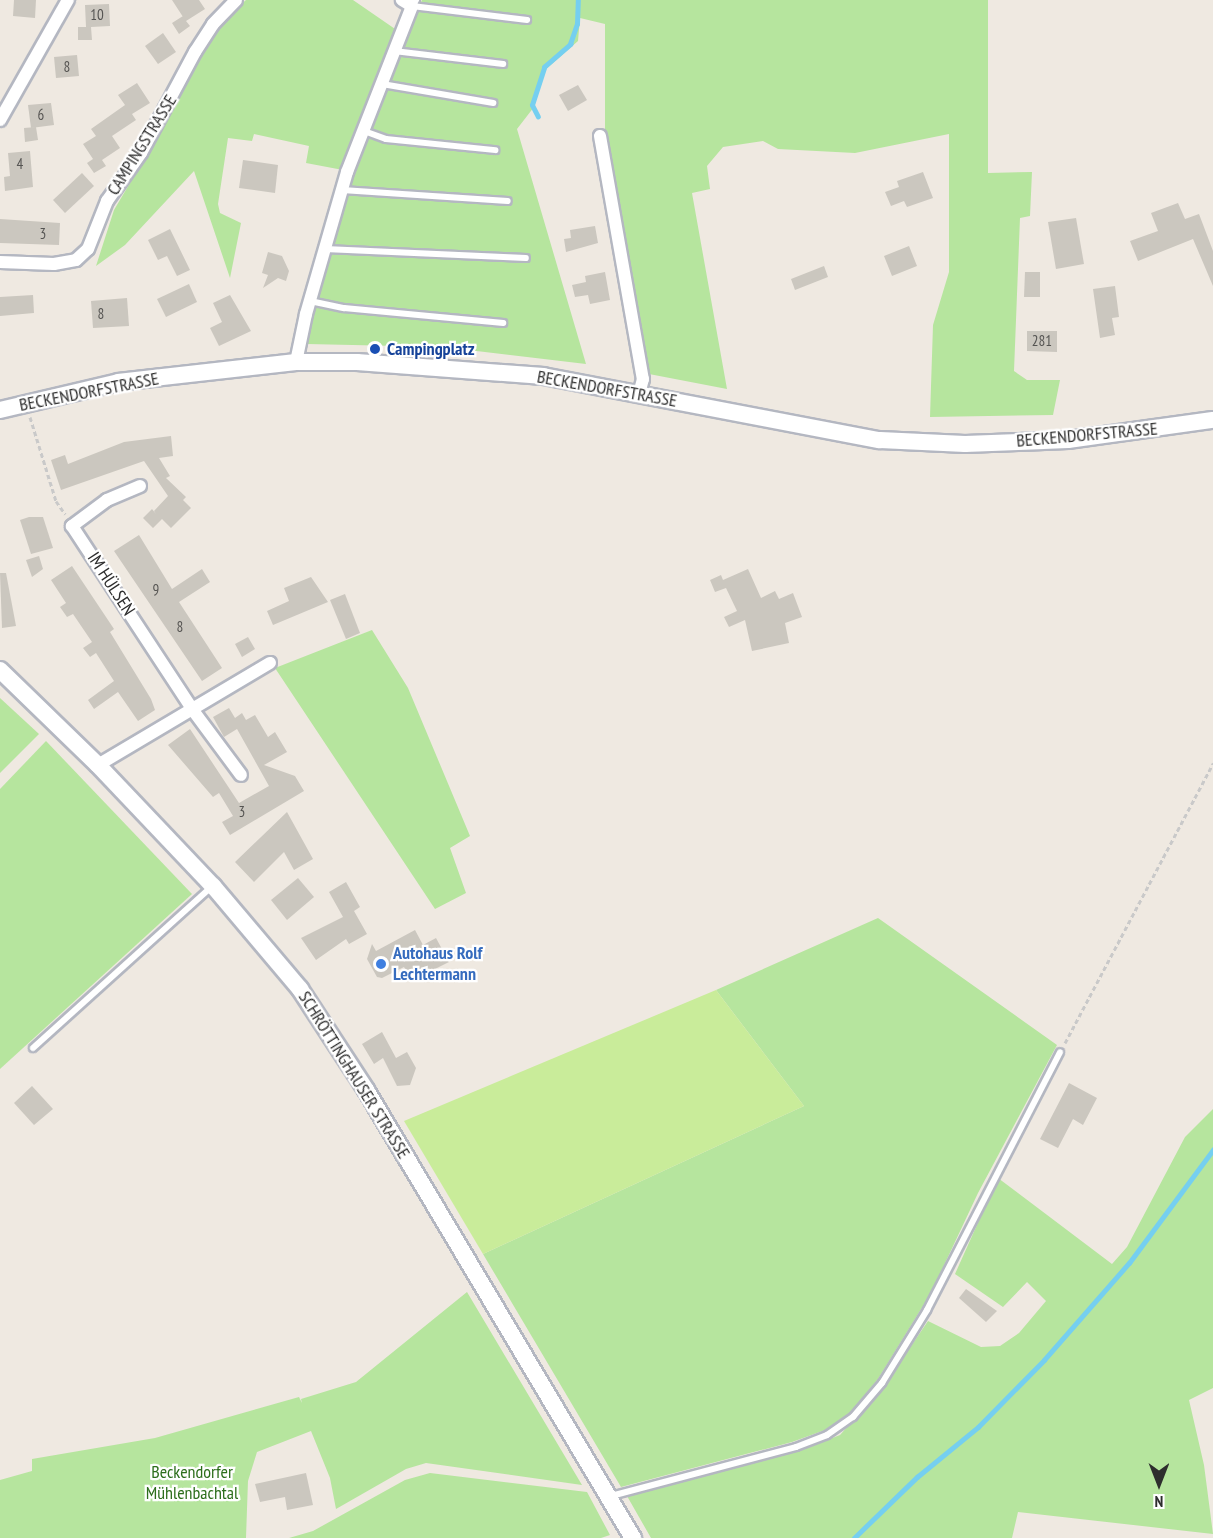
<!DOCTYPE html>
<meta charset="utf-8">
<style>
body{margin:0}
#map{position:relative;width:1213px;height:1538px;overflow:hidden;background:#efe9e1;font-family:"PT Sans Narrow",sans-serif}
div>[style]{position:absolute}
[style*='--x']{left:calc(var(--x)*1px);top:calc(var(--y)*1px);width:calc(var(--w)*1px);rotate:calc(var(--a)*1deg)}
.green>*{inset:0;background:#b6e59e}
.pitch>*{inset:0;background:#c9ec9a}
.stream>*{height:4.5px;margin:-2.25px;padding:0 2.25px;transform-origin:2.25px;border-radius:2.25px;background:#75cff0}
.building>*{inset:0;background:#cbc7bf}
.path>*{height:3px;margin-top:-1.5px;transform-origin:0;background:repeating-linear-gradient(90deg,#c9c9c9 0 4.5px,transparent 0 7.5px)}
.roads{filter:drop-shadow(2px 0 #b4b7c1) drop-shadow(-2px 0 #b4b7c1) drop-shadow(0 2px #b4b7c1) drop-shadow(0 -2px #b4b7c1)}
.lane>*{height:6px;margin:-3px;padding:0 3px;transform-origin:3px;border-radius:3px;background:#fff}
.street>*{height:12px;margin:-6px;padding:0 6px;transform-origin:6px;border-radius:6px;background:#fff}
.secondary>*{height:16px;margin:-8px;padding:0 8px;transform-origin:8px;border-radius:8px;background:#fff}
.dots>*{width:16px;height:16px;translate:-50% -50%;box-sizing:border-box;border:3px solid #fff;border-radius:50%}
span{translate:-50% -50%;white-space:nowrap;text-align:center;line-height:1.15;-webkit-text-stroke:4.5px #fff;paint-order:stroke}
.number-label{font-size:15px;color:#555452}
.number-label span{-webkit-text-stroke-width:0}
.street-label{font-size:18px;color:#2e2e2e}
.transit-label{font-size:18px;color:#164399;font-weight:700}
.left{translate:0 -50%;text-align:left}
.shop-label{font-size:18px;color:#366cbe;font-weight:700}
.park-label{font-size:18px;color:#2c6e1b}
.north{position:absolute;left:1129px;top:1454px;width:60px;height:60px;-webkit-text-stroke:4px #fff;paint-order:stroke;rotate:180deg;font-size:16px;font-weight:700;line-height:24px;text-align:center;color:#2e2e2e}
.north::after{content:'';display:block;margin:auto;width:21px;height:27px;background:#2e2e2e;clip-path:polygon(50% 0,100% 100%,50% 72%,0 100%)}
</style>
<div id="map">
<div class="green">
<div style="clip-path:polygon(246px 0,353px 0,398px 31px,343px 170px,306px 163px,309px 146px,254px 134px,252px 141px,228px 138px,218px 204px,220px 213px,241px 223px,230px 278px,194px 171px,125px 245px,96px 266px,114px 210px,176px 105px,200px 55px,229px 15px)"></div>
<div style="clip-path:polygon(422px 0,988px 0,988px 173px,1032px 172px,1030px 216px,1020px 218px,1014px 371px,1027px 380px,1060px 380px,1053px 415px,930px 417px,933px 325px,949px 272px,949px 134px,855px 153px,778px 149px,763px 141px,723px 147px,707px 166px,710px 189px,692px 193px,727px 389px,649px 374px,605px 140px,605px 24px,580px 18px,578px 41px,545px 70px,534px 107px,517px 129px,586px 364px,443px 347px,307px 344px,307px 321px,349px 172px)"></div>
<div style="clip-path:polygon(372px 630px,408px 688px,470px 836px,450px 848px,466px 893px,435px 909px,275px 668px)"></div>
<div style="clip-path:polygon(0 698px,39px 734px,0 773px)"></div>
<div style="clip-path:polygon(46px 741px,192px 894px,0 1069px,0 789px)"></div>
<div style="clip-path:polygon(878px 918px,1057px 1045px,978px 1193px,931px 1293px,878px 1379px,850px 1413px,825px 1430px,792px 1442px,621px 1487px,483px 1254px,804px 1106px,716px 990px)"></div>
<div style="clip-path:polygon(1213px 1109px,1213px 1388px,1189px 1400px,1204px 1465px,1213px 1534px,1018px 1512px,1012px 1538px,651px 1538px,627px 1496px,799px 1451px,840px 1435px,884px 1386px,928px 1321px,981px 1347px,1000px 1346px,1019px 1333px,1046px 1301px,1027px 1282px,1003px 1307px,955px 1274px,998px 1178px,1112px 1264px,1127px 1247px,1185px 1137px)"></div>
<div style="clip-path:polygon(467px 1292px,582px 1485px,426px 1463px,406px 1469px,336px 1509px,330px 1478px,311px 1431px,257px 1452px,248px 1481px,246px 1538px,0 1538px,0 1480px,32px 1471px,32px 1459px,155px 1438px,299px 1397px,302px 1403px,301px 1399px,356px 1382px)"></div>
<div style="clip-path:polygon(430px 1473px,587px 1492px,610px 1535px,601px 1538px,289px 1538px,313px 1531px,405px 1480px)"></div>
</div>
<div class="pitch">
<div style="clip-path:polygon(716px 990px,804px 1106px,483px 1254px,404px 1121px)"></div>
</div>
<div class="stream">
<div style="--x:538;--y:117;--w:13;--a:-117"></div>
<div style="--x:532;--y:105;--w:40;--a:-72"></div>
<div style="--x:544;--y:67;--w:35;--a:-41"></div>
<div style="--x:570;--y:44;--w:21;--a:-71"></div>
<div style="--x:577;--y:24;--w:24;--a:-88"></div>
<div style="--x:854;--y:1538;--w:88;--a:-44.1"></div>
<div style="--x:917;--y:1477;--w:79;--a:-39.3"></div>
<div style="--x:978;--y:1427;--w:94;--a:-45.4"></div>
<div style="--x:1044;--y:1360;--w:129;--a:-48.8"></div>
<div style="--x:1129;--y:1263;--w:141;--a:-53.4"></div>
</div>
<div class="building">
<div style="clip-path:polygon(14px 0,36px 0,35px 18px,13px 16px)"></div>
<div style="clip-path:polygon(172px 0,199px 0,205px 9px,186px 21px,190px 26px,179px 34px,172px 23px,183px 16px,185px 20px)"></div>
<div style="clip-path:polygon(109px 4px,110px 26px,91px 27px,92px 40px,78px 40px,78px 27px,86px 27px,85px 5px)"></div>
<div style="clip-path:polygon(163px 33px,176px 52px,158px 64px,145px 46px)"></div>
<div style="clip-path:polygon(77px 55px,79px 76px,56px 78px,54px 57px)"></div>
<div style="clip-path:polygon(137px 83px,150px 103px,132px 114px,136px 120px,112px 136px,120px 148px,102px 160px,106px 166px,94px 173px,87px 163px,93px 159px,83px 144px,96px 136px,91px 129px,125px 105px,118px 95px)"></div>
<div style="clip-path:polygon(578px 85px,587px 100px,568px 111px,559px 95px)"></div>
<div style="clip-path:polygon(51px 103px,54px 125px,31px 128px,28px 105px)"></div>
<div style="clip-path:polygon(36px 127px,38px 140px,25px 142px,24px 128px)"></div>
<div style="clip-path:polygon(30px 151px,33px 187px,5px 191px,4px 177px,10px 176px,8px 153px)"></div>
<div style="clip-path:polygon(243px 160px,278px 165px,275px 193px,239px 188px)"></div>
<div style="clip-path:polygon(923px 172px,933px 198px,907px 207px,904px 201px,891px 206px,885px 192px,899px 187px,897px 181px)"></div>
<div style="clip-path:polygon(82px 173px,94px 186px,65px 213px,53px 200px)"></div>
<div style="clip-path:polygon(1178px 203px,1185px 219px,1199px 214px,1213px 251px,1213px 286px,1193px 239px,1138px 261px,1130px 241px,1158px 231px,1151px 213px)"></div>
<div style="clip-path:polygon(1076px 218px,1084px 264px,1056px 269px,1048px 222px)"></div>
<div style="clip-path:polygon(0 219px,60px 223px,59px 245px,0 243px)"></div>
<div style="clip-path:polygon(595px 226px,598px 243px,566px 252px,564px 239px,571px 238px,570px 230px)"></div>
<div style="clip-path:polygon(170px 229px,190px 270px,177px 276px,167px 256px,158px 260px,148px 240px)"></div>
<div style="clip-path:polygon(909px 246px,917px 266px,892px 276px,884px 256px)"></div>
<div style="clip-path:polygon(268px 252px,282px 256px,289px 271px,286px 281px,278px 278px,263px 288px,268px 275px,262px 273px)"></div>
<div style="clip-path:polygon(824px 266px,828px 277px,795px 290px,791px 279px)"></div>
<div style="clip-path:polygon(605px 272px,610px 300px,590px 304px,588px 295px,575px 297px,572px 285px,586px 282px,585px 276px)"></div>
<div style="clip-path:polygon(1025px 272px,1040px 272px,1040px 297px,1024px 297px)"></div>
<div style="clip-path:polygon(189px 284px,197px 302px,166px 317px,157px 299px)"></div>
<div style="clip-path:polygon(1115px 286px,1119px 317px,1112px 318px,1115px 335px,1100px 338px,1093px 289px)"></div>
<div style="clip-path:polygon(33px 295px,34px 313px,0 316px,0 297px)"></div>
<div style="clip-path:polygon(230px 295px,251px 331px,219px 346px,210px 328px,222px 322px,213px 303px)"></div>
<div style="clip-path:polygon(127px 298px,129px 326px,93px 328px,91px 301px)"></div>
<div style="clip-path:polygon(1027px 331px,1057px 331px,1057px 352px,1027px 351px)"></div>
<div style="clip-path:polygon(171px 436px,173px 456px,159px 458px,170px 476px,166px 478px,186px 497px,183px 500px,191px 508px,171px 528px,162px 519px,153px 528px,143px 518px,152px 509px,156px 514px,154px 511px,168px 496px,144px 461px,61px 490px,51px 460px,65px 455px,68px 464px,124px 442px)"></div>
<div style="clip-path:polygon(29px 517px,43px 517px,53px 548px,31px 554px,20px 520px)"></div>
<div style="clip-path:polygon(139px 535px,172px 589px,202px 569px,210px 582px,179px 602px,222px 668px,202px 681px,114px 551px)"></div>
<div style="clip-path:polygon(39px 556px,43px 569px,32px 577px,26px 560px)"></div>
<div style="clip-path:polygon(72px 566px,114px 629px,110px 632px,151px 699px,155px 710px,138px 721px,118px 692px,94px 709px,88px 700px,114px 681px,96px 653px,90px 657px,83px 648px,92px 642px,73px 614px,67px 617px,60px 607px,66px 603px,51px 580px)"></div>
<div style="clip-path:polygon(748px 569px,761px 598px,775px 591px,779px 599px,793px 593px,802px 617px,785px 623px,789px 643px,752px 651px,745px 620px,729px 627px,724px 617px,737px 611px,726px 588px,715px 592px,710px 580px,721px 575px,723px 580px)"></div>
<div style="clip-path:polygon(0 573px,6px 573px,16px 626px,2px 628px)"></div>
<div style="clip-path:polygon(311px 577px,328px 602px,273px 625px,267px 611px,289px 601px,284px 588px)"></div>
<div style="clip-path:polygon(345px 594px,360px 633px,346px 639px,330px 600px)"></div>
<div style="clip-path:polygon(248px 637px,255px 649px,242px 657px,235px 644px)"></div>
<div style="clip-path:polygon(229px 708px,235px 718px,242px 713px,246px 720px,255px 715px,268px 737px,275px 732px,287px 752px,264px 765px,295px 776px,304px 791px,230px 835px,222px 822px,233px 816px,219px 793px,213px 797px,168px 745px,190px 729px,239px 803px,269px 786px,237px 729px,224px 737px,213px 717px)"></div>
<div style="clip-path:polygon(287px 812px,313px 859px,294px 870px,284px 852px,254px 882px,235px 862px)"></div>
<div style="clip-path:polygon(298px 878px,314px 897px,287px 920px,271px 900px)"></div>
<div style="clip-path:polygon(346px 882px,360px 907px,354px 911px,367px 934px,349px 944px,346px 939px,316px 960px,301px 938px,343px 917px,329px 892px)"></div>
<div style="clip-path:polygon(415px 930px,423px 945px,436px 938px,449px 962px,411px 981px,404px 967px,382px 978px,377px 977px,367px 959px,372px 944px,376px 951px)"></div>
<div style="clip-path:polygon(382px 1032px,396px 1058px,407px 1052px,416px 1068px,410px 1085px,397px 1086px,383px 1058px,374px 1064px,362px 1044px)"></div>
<div style="clip-path:polygon(1069px 1083px,1097px 1098px,1083px 1125px,1073px 1119px,1058px 1148px,1040px 1139px)"></div>
<div style="clip-path:polygon(32px 1086px,53px 1109px,34px 1125px,14px 1103px)"></div>
<div style="clip-path:polygon(966px 1289px,997px 1311px,986px 1322px,959px 1298px)"></div>
<div style="clip-path:polygon(306px 1473px,313px 1505px,287px 1510px,285px 1497px,260px 1502px,255px 1484px)"></div>
</div>
<div class="path">
<div style="--x:30;--y:417;--w:88;--a:72.8"></div>
<div style="--x:56;--y:501;--w:16;--a:55"></div>
<div style="--x:1065;--y:1043;--w:317;--a:-62.1"></div>
</div>
<div class="roads">
<div class="lane">
<div style="--x:416;--y:0;--w:7;--a:124"></div>
<div style="--x:412;--y:6;--w:116;--a:6.9"></div>
<div style="--x:394;--y:51;--w:110;--a:6.8"></div>
<div style="--x:382;--y:84;--w:113;--a:9.7"></div>
<div style="--x:364;--y:131;--w:23;--a:20"></div>
<div style="--x:386;--y:139;--w:110;--a:5.8"></div>
<div style="--x:342;--y:190;--w:166;--a:3.8"></div>
<div style="--x:325;--y:249;--w:201;--a:2.6"></div>
<div style="--x:310;--y:301;--w:35;--a:12"></div>
<div style="--x:344;--y:308;--w:160;--a:5.4"></div>
<div style="--x:33;--y:1048;--w:241;--a:-42.1"></div>
<div style="--x:611;--y:1496;--w:191;--a:-14.8"></div>
<div style="--x:796;--y:1447;--w:33;--a:-21"></div>
<div style="--x:827;--y:1435;--w:32;--a:-35"></div>
<div style="--x:853;--y:1417;--w:45;--a:-49.5"></div>
<div style="--x:882;--y:1383;--w:86;--a:-58.3"></div>
<div style="--x:927;--y:1310;--w:290;--a:-62.7"></div>
</div>
<div class="street">
<div style="--x:0;--y:120;--w:138;--a:-60.5"></div>
<div style="--x:600;--y:136;--w:247;--a:80"></div>
<div style="--x:643;--y:379;--w:16;--a:105"></div>
<div style="--x:0;--y:262;--w:54;--a:2.1"></div>
<div style="--x:54;--y:264;--w:22;--a:-10"></div>
<div style="--x:76;--y:260;--w:16;--a:-43"></div>
<div style="--x:88;--y:249;--w:52;--a:-68.4"></div>
<div style="--x:107;--y:201;--w:59;--a:-54.7"></div>
<div style="--x:141;--y:153;--w:115;--a:-61.9"></div>
<div style="--x:195;--y:52;--w:33;--a:-57"></div>
<div style="--x:213;--y:24;--w:33;--a:-46"></div>
<div style="--x:296;--y:362;--w:49;--a:-78.2"></div>
<div style="--x:306;--y:314;--w:148;--a:-73.9"></div>
<div style="--x:347;--y:172;--w:178;--a:-68.6"></div>
<div style="--x:412;--y:6;--w:12;--a:-149"></div>
<div style="--x:140;--y:486;--w:36;--a:157"></div>
<div style="--x:107;--y:500;--w:44;--a:143.4"></div>
<div style="--x:72;--y:526;--w:219;--a:56.7"></div>
<div style="--x:192;--y:709;--w:82;--a:53.4"></div>
<div style="--x:98;--y:765;--w:200;--a:-30.7"></div>
</div>
<div class="secondary">
<div style="--x:0;--y:410;--w:121;--a:-13.3"></div>
<div style="--x:118;--y:382;--w:179;--a:-6.4"></div>
<div style="--x:296;--y:362;--w:61;--a:0"></div>
<div style="--x:357;--y:362;--w:187;--a:4.3"></div>
<div style="--x:543;--y:376;--w:343;--a:10.8"></div>
<div style="--x:880;--y:440;--w:85;--a:2.7"></div>
<div style="--x:965;--y:444;--w:103;--a:-2.2"></div>
<div style="--x:1068;--y:440;--w:146;--a:-7.9"></div>
<div style="--x:0;--y:670;--w:136;--a:44.1"></div>
<div style="--x:98;--y:765;--w:167;--a:46.5"></div>
<div style="--x:213;--y:886;--w:135;--a:49.8"></div>
<div style="--x:300;--y:989;--w:121;--a:56.8"></div>
<div style="--x:366;--y:1090;--w:522;--a:59.21"></div>
</div>
</div>
<div class="dots">
<div style="left:375px;top:349px;background:#1a4fb4"></div>
<div style="left:381px;top:964px;background:#3f7fe0"></div>
</div>
<div class="number-label">
<span style="left:97px;top:15px">10</span>
<span style="left:67px;top:67px">8</span>
<span style="left:41px;top:115px">6</span>
<span style="left:20px;top:164px">4</span>
<span style="left:43px;top:234px">3</span>
<span style="left:101px;top:314px">8</span>
<span style="left:1042px;top:341px">281</span>
<span style="left:156px;top:590px">9</span>
<span style="left:180px;top:627px">8</span>
<span style="left:242px;top:812px">3</span>
</div>
<div class="street-label">
<span style="left:142px;top:145px;rotate:-58deg">CAMPINGSTRASSE</span>
<span style="left:607px;top:389px;rotate:10deg">BECKENDORFSTRASSE</span>
<span style="left:89px;top:392px;rotate:-11deg">BECKENDORFSTRASSE</span>
<span style="left:1087px;top:435px;rotate:-5deg">BECKENDORFSTRASSE</span>
<span style="left:111px;top:584px;rotate:57deg">IM HÜLSEN</span>
<span style="left:354px;top:1075px;rotate:58deg">SCHRÖTTINGHAUSER STRASSE</span>
</div>
<div class="transit-label">
<span class="left" style="left:387px;top:349px">Campingplatz</span>
</div>
<div class="shop-label">
<span class="left" style="left:393px;top:964px">Autohaus Rolf<br>Lechtermann</span>
</div>
<div class="park-label">
<span style="left:192px;top:1483px">Beckendorfer<br>Mühlenbachtal</span>
</div>
<div class="north">N</div>
</div>
